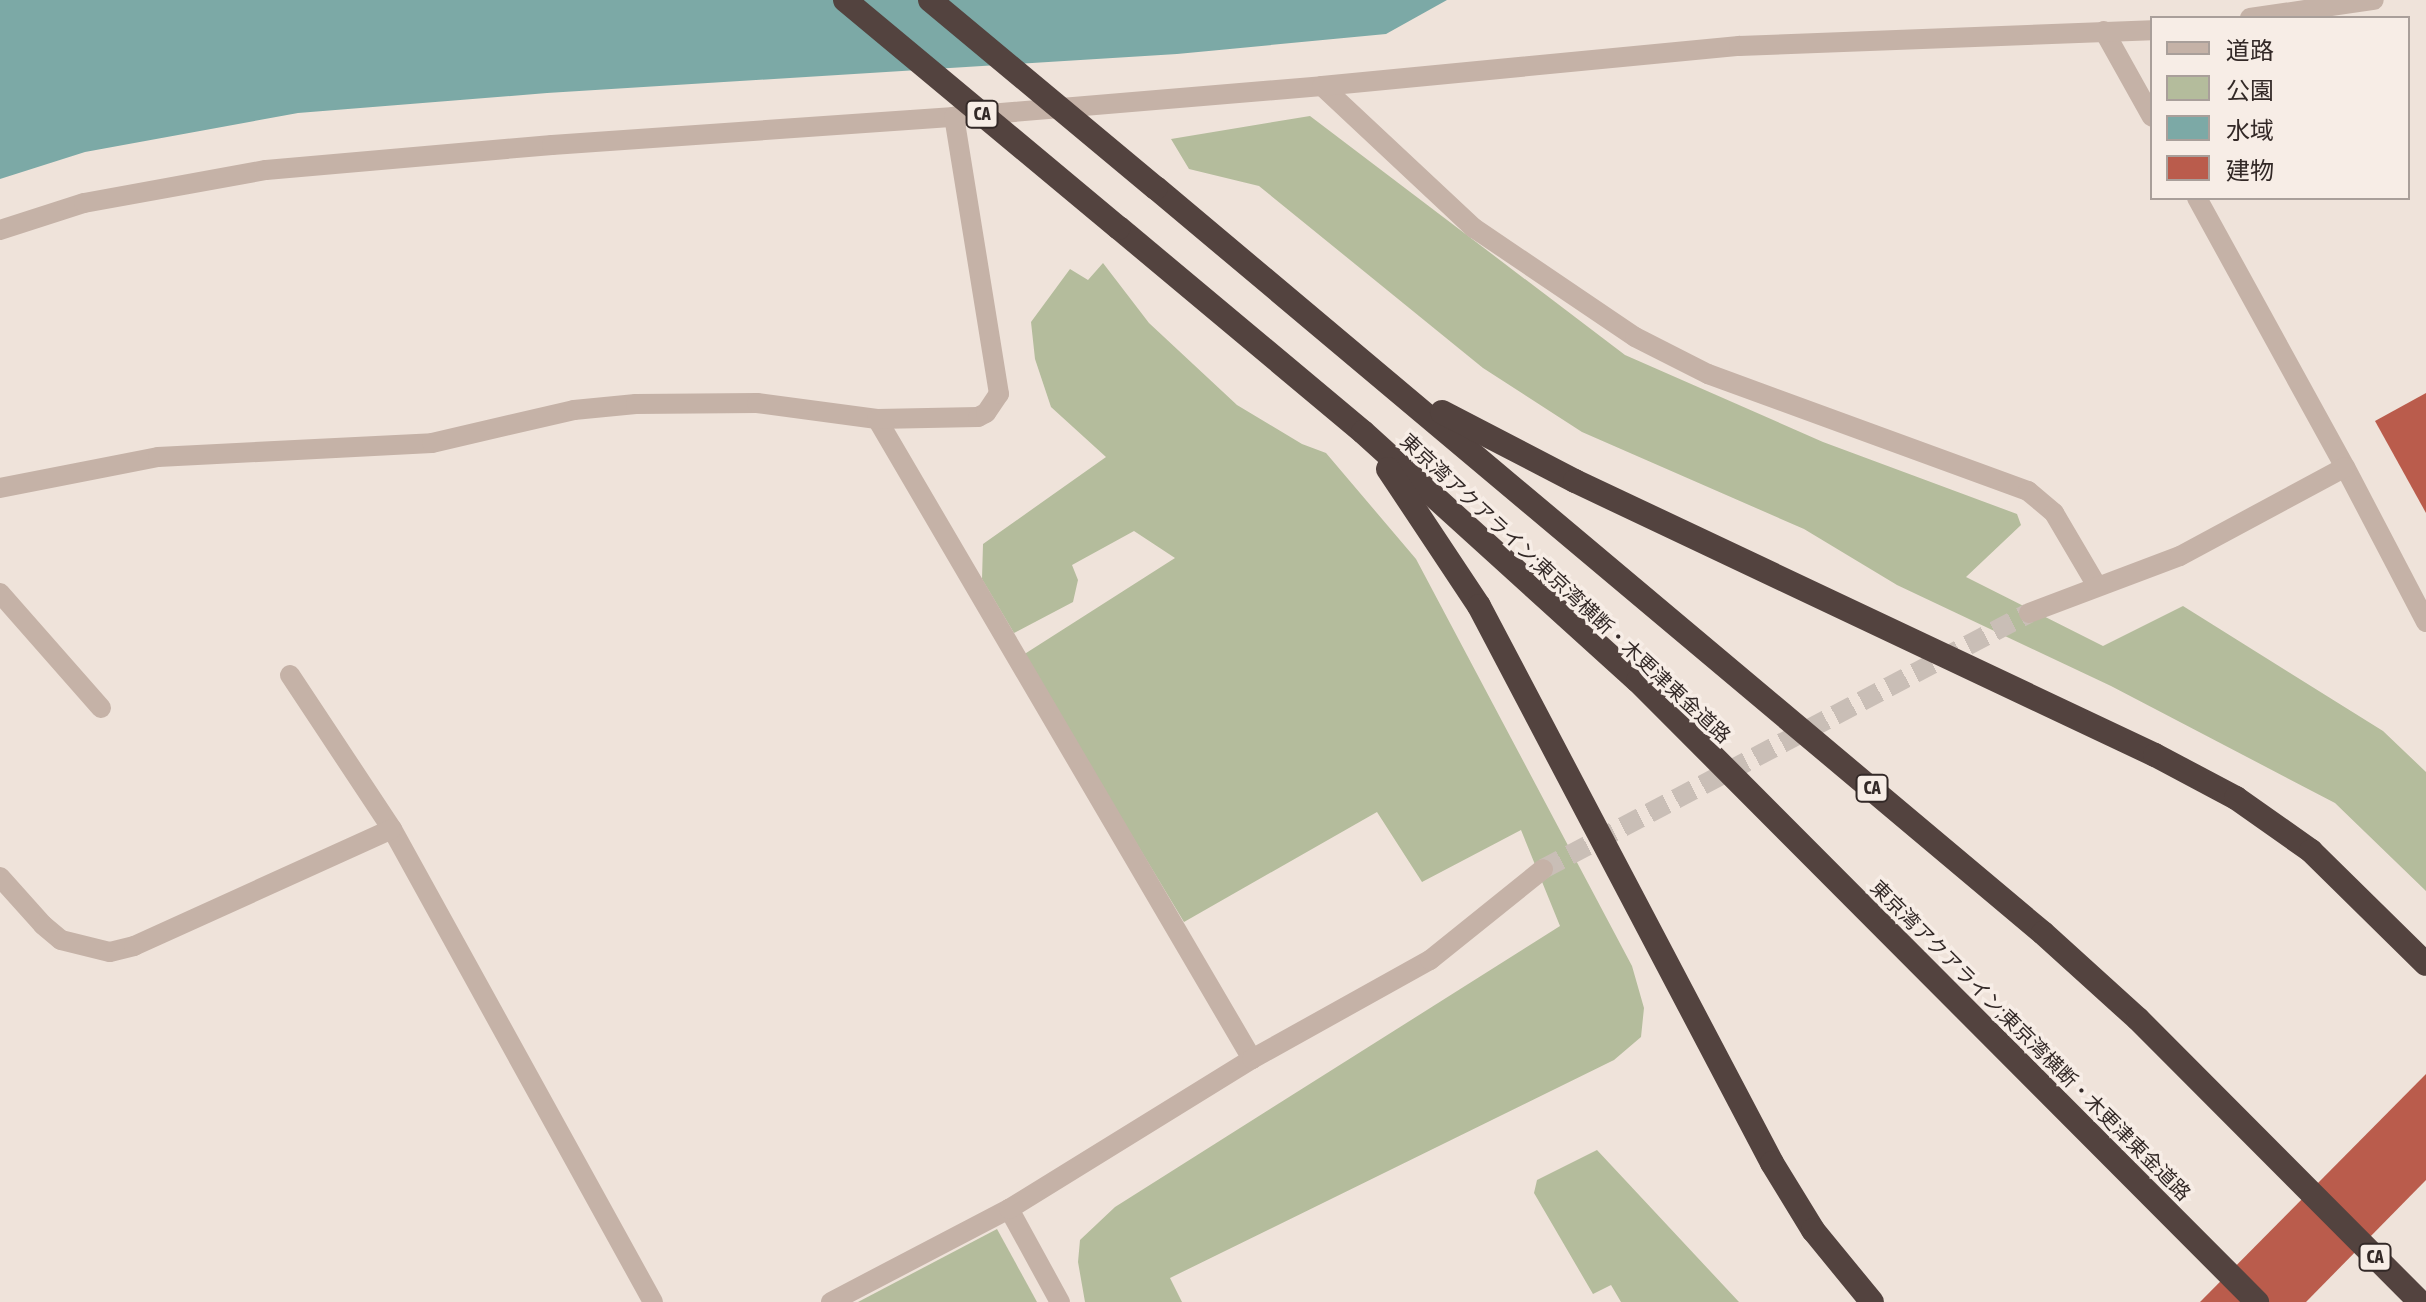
<!DOCTYPE html>
<meta charset="utf-8">
<style>
body{margin:0}
#map{position:relative;width:2426px;height:1302px;overflow:hidden;background:#efe3da;font-family:"Asap Condensed","Noto Sans JP",sans-serif}
div>[style]{position:absolute}
[style*='--x']{left:calc(var(--x)*1px);top:calc(var(--y)*1px);width:calc(var(--w)*1px);rotate:calc(var(--a)*1deg)}
.green>*{inset:0;background:#b4bc9c}
.water>*{inset:0;background:#7ca9a6}
.building>*{inset:0;background:#ba5c4c}
.minor-tunnel>*{height:20px;margin-top:-10px;transform-origin:0;background:repeating-linear-gradient(90deg,#c9beb6 0 20px,transparent 0 30px)}
.minor>*{height:20px;margin:-10px;padding:0 10px;transform-origin:10px;border-radius:10px;background:#c5b2a7}
.highway>*{height:24px;margin:-12px;padding:0 12px;transform-origin:12px;border-radius:12px;background:#53433f}
.highway-bridge>*{height:24px;margin:-12px;padding:0 12px;transform-origin:12px;border-radius:12px;background:#53433f}
span{translate:-50% -50%;white-space:nowrap;text-align:center;line-height:1.15;-webkit-text-stroke:7px #f7ede6;paint-order:stroke}
.shield-label span{padding:2px 6px;background:#f7ede6;border:2px solid;border-radius:6px;-webkit-text-stroke-width:0}
.shield-label{font-size:18px;color:#332927;font-weight:700}
.street-label{font-size:20px;color:#332927}
.legend{position:absolute;left:2150px;top:16px;width:260px;height:184px;box-sizing:border-box;background:#f7ede6;border:2px solid #a99f9a;margin:0;padding:10px 14px;list-style:none;font-size:24px;color:#332927}
.legend li{display:flex;align-items:center;gap:16px;height:40px}
.legend b{width:40px;border:2px solid #a99f9a}
</style>
<div id="map">
<div class="green">
<div style="clip-path:polygon(1310px 116px,1625px 355px,1823px 442px,2017px 514px,2021px 525px,1966px 577px,2103px 646px,2183px 606px,2383px 731px,2426px 772px,2426px 891px,2335px 803px,2111px 686px,1897px 585px,1804px 529px,1582px 432px,1483px 368px,1259px 186px,1189px 169px,1171px 139px)"></div>
<div style="clip-path:polygon(1103px 263px,1149px 323px,1237px 405px,1302px 444px,1326px 453px,1416px 559px,1632px 966px,1644px 1008px,1641px 1037px,1614px 1060px,1170px 1278px,1182px 1302px,1085px 1302px,1078px 1262px,1080px 1240px,1115px 1207px,1560px 926px,1521px 830px,1422px 882px,1377px 812px,1184px 922px,1023px 655px,1175px 558px,1134px 531px,1072px 565px,1078px 580px,1073px 602px,1014px 633px,982px 579px,983px 544px,1106px 457px,1051px 407px,1035px 359px,1031px 322px,1070px 269px,1088px 280px)"></div>
<div style="clip-path:polygon(1597px 1150px,1739px 1302px,1621px 1302px,1611px 1285px,1593px 1294px,1534px 1193px,1537px 1180px)"></div>
<div style="clip-path:polygon(997px 1229px,1037px 1302px,858px 1302px)"></div>
</div>
<div class="water">
<div style="clip-path:polygon(0 0,1447px 0,1386px 34px,1177px 54px,547px 93px,298px 113px,85px 152px,0 179px)"></div>
</div>
<div class="building">
<div style="clip-path:polygon(2426px 393px,2426px 513px,2375px 421px)"></div>
<div style="clip-path:polygon(2426px 1074px,2426px 1180px,2306px 1302px,2200px 1302px)"></div>
</div>
<div class="minor-tunnel">
<div style="--x:1543;--y:869;--w:549;--a:-27.78"></div>
</div>
<div class="minor">
<div style="--x:2250;--y:18;--w:125;--a:-8.3"></div>
<div style="--x:2104;--y:31;--w:98;--a:60.8"></div>
<div style="--x:1322;--y:86;--w:208;--a:43.1"></div>
<div style="--x:1474;--y:228;--w:194;--a:34.1"></div>
<div style="--x:1635;--y:337;--w:82;--a:26.9"></div>
<div style="--x:1708;--y:374;--w:341;--a:20.1"></div>
<div style="--x:2028;--y:491;--w:34;--a:40"></div>
<div style="--x:2054;--y:513;--w:85;--a:59.5"></div>
<div style="--x:2197;--y:198;--w:307;--a:61.2"></div>
<div style="--x:2345;--y:467;--w:175;--a:62.4"></div>
<div style="--x:0;--y:230;--w:88;--a:-17.8"></div>
<div style="--x:84;--y:203;--w:185;--a:-10.3"></div>
<div style="--x:266;--y:170;--w:287;--a:-5"></div>
<div style="--x:552;--y:145;--w:403;--a:-4"></div>
<div style="--x:954;--y:117;--w:369;--a:-4.8"></div>
<div style="--x:1322;--y:86;--w:419;--a:-5.5"></div>
<div style="--x:1739;--y:46;--w:413;--a:-2.2"></div>
<div style="--x:877;--y:419;--w:742;--a:59.63"></div>
<div style="--x:0;--y:488;--w:161;--a:-11.1"></div>
<div style="--x:158;--y:457;--w:274;--a:-2.9"></div>
<div style="--x:432;--y:443;--w:146;--a:-13.1"></div>
<div style="--x:574;--y:410;--w:62;--a:-5.5"></div>
<div style="--x:636;--y:404;--w:121;--a:-0.5"></div>
<div style="--x:757;--y:403;--w:121;--a:7.6"></div>
<div style="--x:877;--y:419;--w:101;--a:-1.1"></div>
<div style="--x:978;--y:417;--w:9;--a:-27"></div>
<div style="--x:986;--y:413;--w:23;--a:-56"></div>
<div style="--x:999;--y:394;--w:281;--a:-99.2"></div>
<div style="--x:0;--y:593;--w:153;--a:48.7"></div>
<div style="--x:2029;--y:613;--w:161;--a:-20.7"></div>
<div style="--x:2180;--y:556;--w:187;--a:-28.3"></div>
<div style="--x:290;--y:675;--w:185;--a:56.5"></div>
<div style="--x:392;--y:829;--w:540;--a:61.11"></div>
<div style="--x:0;--y:877;--w:64;--a:48.1"></div>
<div style="--x:43;--y:925;--w:23;--a:40"></div>
<div style="--x:61;--y:940;--w:50;--a:13.8"></div>
<div style="--x:110;--y:952;--w:25;--a:-14"></div>
<div style="--x:134;--y:946;--w:283;--a:-24.4"></div>
<div style="--x:1009;--y:1209;--w:106;--a:61.3"></div>
<div style="--x:831;--y:1302;--w:201;--a:-27.6"></div>
<div style="--x:1009;--y:1209;--w:286;--a:-31.7"></div>
<div style="--x:1252;--y:1059;--w:204;--a:-29.1"></div>
<div style="--x:1430;--y:960;--w:145;--a:-38.8"></div>
</div>
<div class="highway">
<div style="--x:1156;--y:188;--w:1158;--a:40.03"></div>
<div style="--x:2043;--y:933;--w:128;--a:42.2"></div>
<div style="--x:2138;--y:1019;--w:400;--a:45.1"></div>
<div style="--x:1119;--y:228;--w:318;--a:39.9"></div>
<div style="--x:1363;--y:432;--w:371;--a:42.2"></div>
<div style="--x:1638;--y:681;--w:877;--a:45.09"></div>
<div style="--x:1442;--y:412;--w:150;--a:27.4"></div>
<div style="--x:1575;--y:481;--w:641;--a:25.29"></div>
<div style="--x:2155;--y:755;--w:92;--a:28"></div>
<div style="--x:2236;--y:798;--w:92;--a:35.2"></div>
<div style="--x:2311;--y:851;--w:161;--a:44.5"></div>
<div style="--x:1388;--y:469;--w:164;--a:56.4"></div>
<div style="--x:1479;--y:606;--w:629;--a:62.25"></div>
<div style="--x:1772;--y:1163;--w:79;--a:58.5"></div>
<div style="--x:1813;--y:1230;--w:93;--a:50.7"></div>
</div>
<div class="highway-bridge">
<div style="--x:845;--y:0;--w:356;--a:39.8"></div>
<div style="--x:930;--y:0;--w:294;--a:39.8"></div>
</div>
<div class="shield-label">
<span style="left:982px;top:114px">CA</span>
<span style="left:1872px;top:788px">CA</span>
<span style="left:2375px;top:1257px">CA</span>
</div>
<div class="street-label">
<span style="left:1566px;top:588px;rotate:43deg">東京湾アクアライン;東京湾横断・木更津東金道路</span>
<span style="left:2031px;top:1040px;rotate:45deg">東京湾アクアライン;東京湾横断・木更津東金道路</span>
</div>
<ul class="legend">
<li><b style="height:10px;background:#c5b2a7"></b>道路</li>
<li><b style="height:22px;background:#b4bc9c"></b>公園</li>
<li><b style="height:22px;background:#7ca9a6"></b>水域</li>
<li><b style="height:22px;background:#ba5c4c"></b>建物</li>
</ul>
</div>
